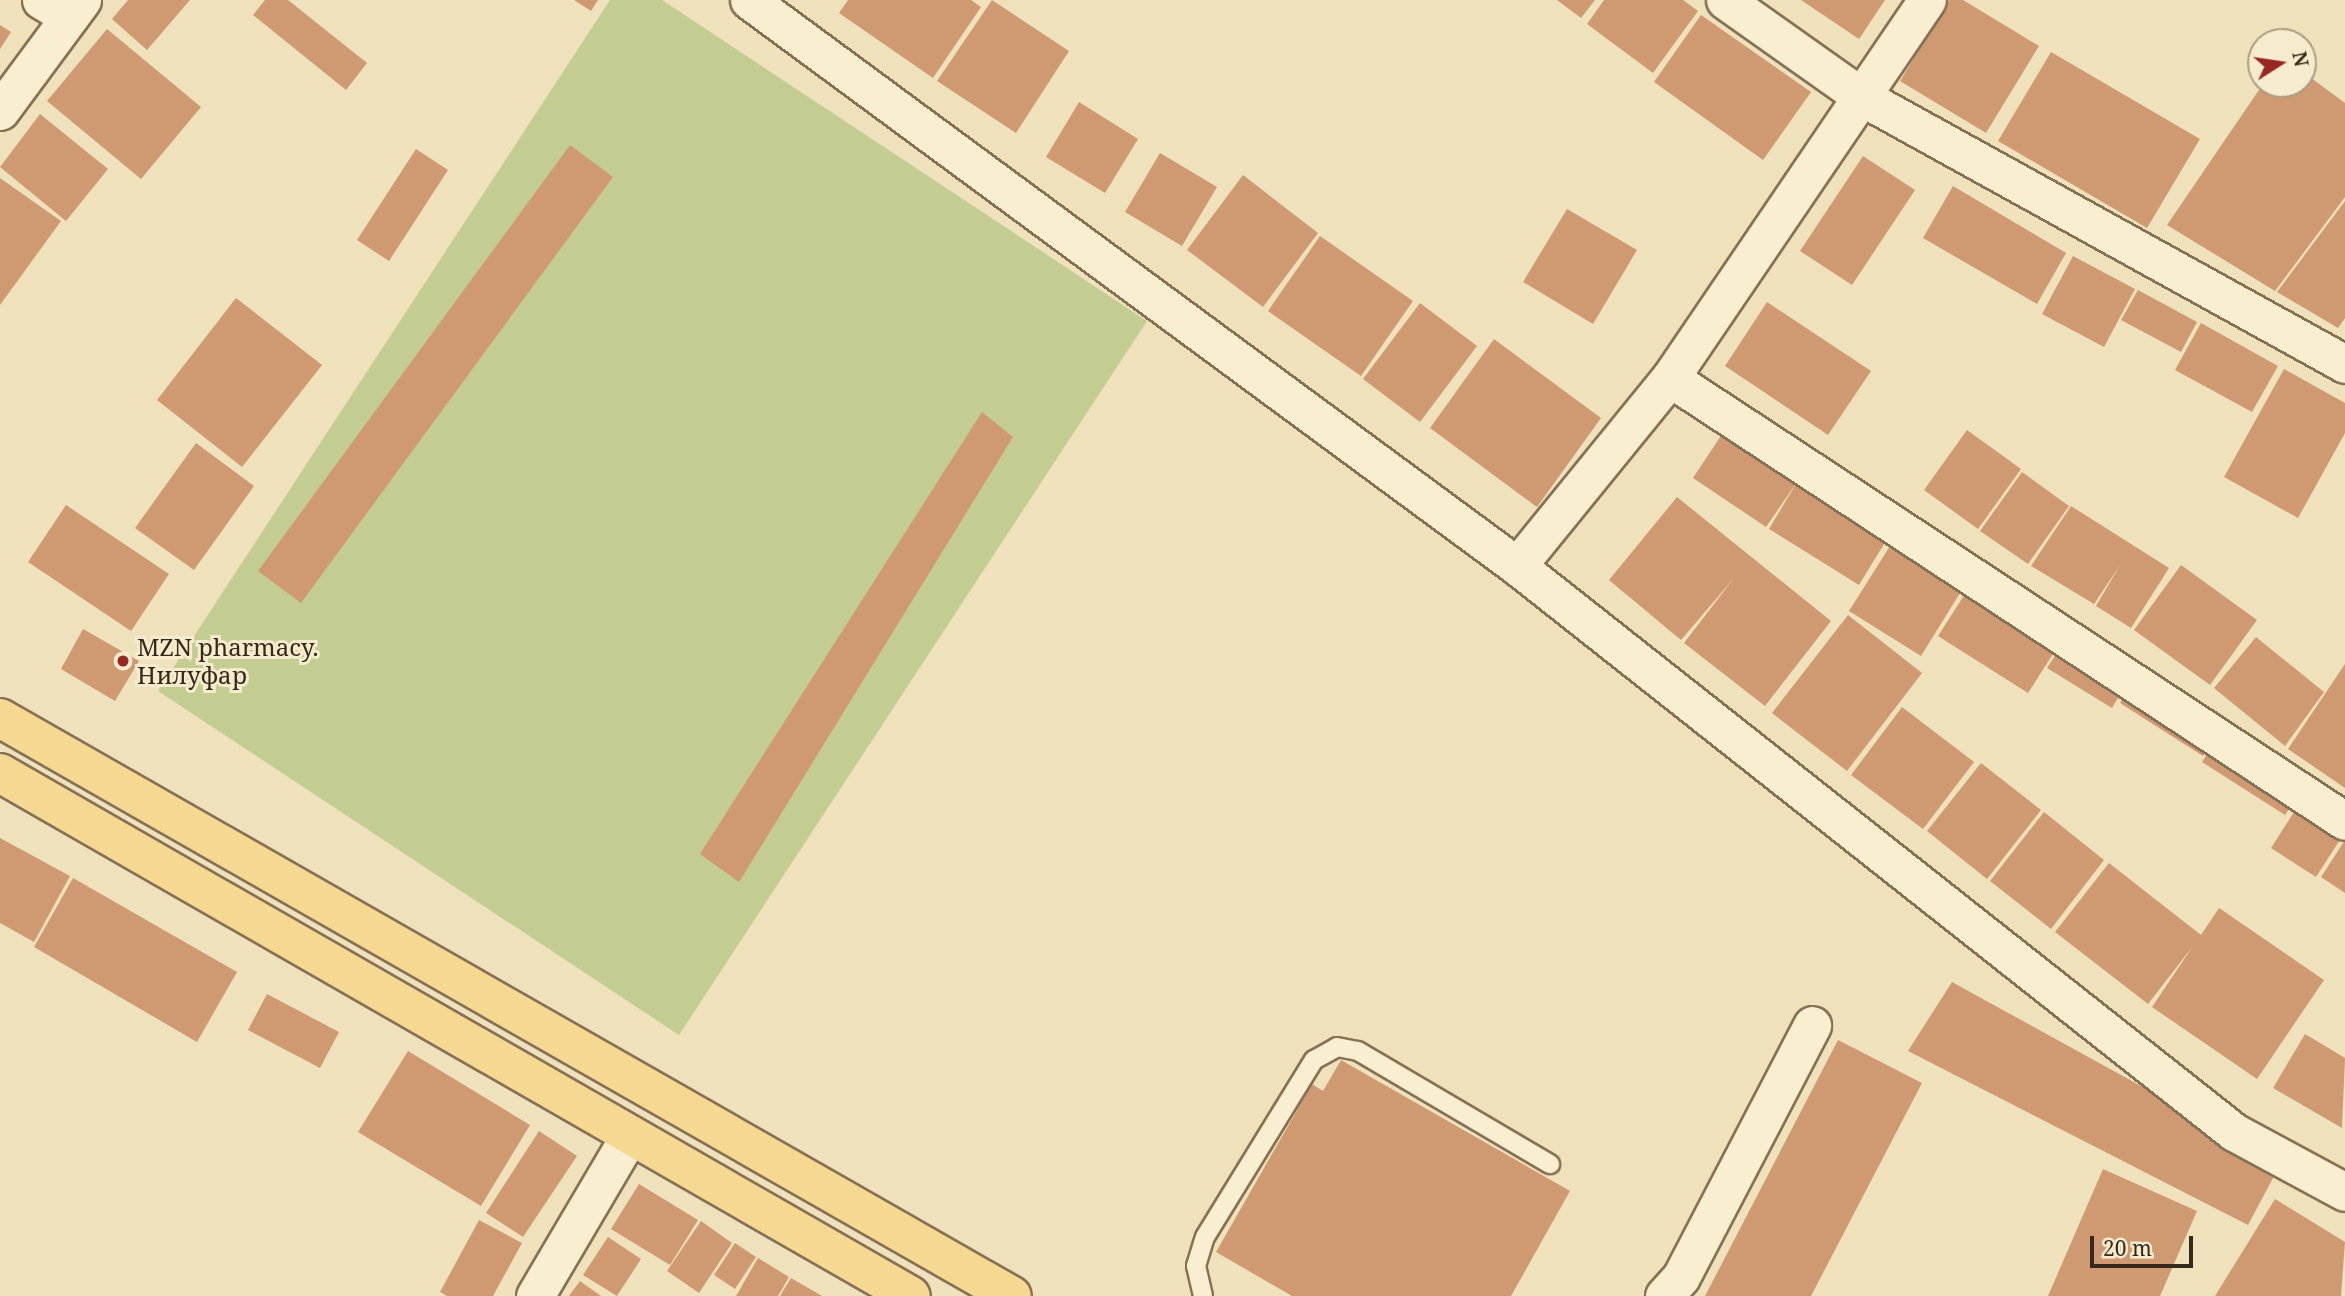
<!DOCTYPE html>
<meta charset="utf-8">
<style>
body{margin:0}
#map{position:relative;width:2345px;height:1296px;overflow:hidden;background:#efe1bc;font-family:"Noto Serif",serif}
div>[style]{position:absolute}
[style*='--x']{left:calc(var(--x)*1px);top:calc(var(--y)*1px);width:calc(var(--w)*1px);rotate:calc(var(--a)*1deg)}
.green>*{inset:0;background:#c4cd91}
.building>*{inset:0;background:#cf9a71}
.roads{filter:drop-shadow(2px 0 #877155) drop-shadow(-2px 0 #877155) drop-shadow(0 2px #877155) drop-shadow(0 -2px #877155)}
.service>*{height:18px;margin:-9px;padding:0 9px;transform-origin:9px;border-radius:9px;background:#faeed0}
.minor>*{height:37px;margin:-18.5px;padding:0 18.5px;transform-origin:18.5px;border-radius:18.5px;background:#faeed0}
.primary>*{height:38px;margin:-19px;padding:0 19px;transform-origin:19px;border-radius:19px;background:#f5d992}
.dots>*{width:19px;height:19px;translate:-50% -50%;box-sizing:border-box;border:4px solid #f6ebcc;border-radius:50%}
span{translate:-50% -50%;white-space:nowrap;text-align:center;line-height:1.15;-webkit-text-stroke:6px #f6ebcc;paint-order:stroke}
.poi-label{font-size:24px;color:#36291b}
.left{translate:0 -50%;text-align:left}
.north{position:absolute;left:2247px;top:28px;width:70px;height:70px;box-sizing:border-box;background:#f6ebcc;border:2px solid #a99d85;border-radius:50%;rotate:78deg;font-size:19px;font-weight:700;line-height:28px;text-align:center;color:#36291b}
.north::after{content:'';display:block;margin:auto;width:24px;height:32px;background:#982623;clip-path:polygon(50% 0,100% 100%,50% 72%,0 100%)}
.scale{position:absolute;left:2090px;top:1236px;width:103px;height:32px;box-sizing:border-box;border:4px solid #36291b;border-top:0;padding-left:9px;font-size:21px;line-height:24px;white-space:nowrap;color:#36291b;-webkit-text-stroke:5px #f6ebcc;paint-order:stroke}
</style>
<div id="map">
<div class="green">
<div style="clip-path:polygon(610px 0,662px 0,1147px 321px,679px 1035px,158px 691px)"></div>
</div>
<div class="building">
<div style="clip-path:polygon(128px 0,190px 0,147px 50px,112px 19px)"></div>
<div style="clip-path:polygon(265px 0,288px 0,367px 63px,346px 90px,253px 15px)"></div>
<div style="clip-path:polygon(574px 0,598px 0,591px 11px)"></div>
<div style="clip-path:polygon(848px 0,971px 0,981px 7px,933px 78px,839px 13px)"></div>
<div style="clip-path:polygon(992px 0,1069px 51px,1016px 133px,937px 81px)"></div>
<div style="clip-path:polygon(1557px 0,1595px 0,1581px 18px)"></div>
<div style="clip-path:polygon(1604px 0,1683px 0,1698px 11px,1653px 73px,1587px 24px)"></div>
<div style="clip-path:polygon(1801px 0,1885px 0,1859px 39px)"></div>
<div style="clip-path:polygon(1949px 0,1963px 0,2039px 46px,1986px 133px,1900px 81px)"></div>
<div style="clip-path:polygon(1701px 15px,1811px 92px,1763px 160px,1654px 82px)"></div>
<div style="clip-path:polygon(0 25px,11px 32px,0 49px)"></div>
<div style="clip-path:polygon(107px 29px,201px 107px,141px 179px,47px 101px)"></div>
<div style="clip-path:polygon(2051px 52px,2200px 139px,2147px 228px,1998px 141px)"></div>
<div style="clip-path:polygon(2303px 72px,2345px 103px,2345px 197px,2275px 291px,2167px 225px,2263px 84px,2303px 84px)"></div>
<div style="clip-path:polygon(1079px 102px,1138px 139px,1105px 193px,1046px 157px)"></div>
<div style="clip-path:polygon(40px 114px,108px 169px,66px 221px,0 167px)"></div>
<div style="clip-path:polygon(570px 145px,613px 177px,301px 603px,258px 571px)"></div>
<div style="clip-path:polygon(416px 149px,448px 170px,389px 261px,357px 240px)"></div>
<div style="clip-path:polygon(1160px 153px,1217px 187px,1182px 246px,1125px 212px)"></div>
<div style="clip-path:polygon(1863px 156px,1915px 190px,1852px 285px,1800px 251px)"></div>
<div style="clip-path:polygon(1243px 175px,1318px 233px,1263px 307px,1187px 250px)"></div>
<div style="clip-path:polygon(0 178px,61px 221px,0 305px)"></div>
<div style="clip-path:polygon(1953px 186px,2066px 253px,2037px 304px,1923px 238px)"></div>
<div style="clip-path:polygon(2345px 201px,2345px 318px,2338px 328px,2277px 292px)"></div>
<div style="clip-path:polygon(1567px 209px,1637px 250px,1593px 324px,1523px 282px)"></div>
<div style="clip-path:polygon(1320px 236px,1413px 301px,1361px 376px,1268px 311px)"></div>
<div style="clip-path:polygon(2073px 256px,2135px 289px,2104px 347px,2042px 314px)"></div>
<div style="clip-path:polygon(2138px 290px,2197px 322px,2181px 352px,2121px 320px)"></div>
<div style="clip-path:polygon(236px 298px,322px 365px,242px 467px,157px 400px)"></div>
<div style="clip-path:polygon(1767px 302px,1871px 371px,1828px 435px,1725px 366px)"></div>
<div style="clip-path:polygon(1420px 303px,1477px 346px,1420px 422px,1363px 379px)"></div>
<div style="clip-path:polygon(2201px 323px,2278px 366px,2252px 412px,2175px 370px)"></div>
<div style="clip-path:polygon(1494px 339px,1601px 418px,1537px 507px,1430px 428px)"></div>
<div style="clip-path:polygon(2284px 369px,2345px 403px,2345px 433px,2298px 518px,2224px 477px)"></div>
<div style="clip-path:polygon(982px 412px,1013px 437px,739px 882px,700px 854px)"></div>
<div style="clip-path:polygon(1732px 419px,1892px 531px,1859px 585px,1769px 529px,1797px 482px,1766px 527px,1693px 478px)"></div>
<div style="clip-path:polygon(1967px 430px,2021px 469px,1978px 529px,1924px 490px)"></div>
<div style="clip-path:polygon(196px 443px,254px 486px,194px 570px,135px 528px)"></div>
<div style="clip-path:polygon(2022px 472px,2069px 506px,2028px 564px,1980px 531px)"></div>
<div style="clip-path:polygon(1677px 497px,1831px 621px,1765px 706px,1684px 643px,1734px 578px,1681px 640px,1609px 580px)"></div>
<div style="clip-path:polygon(66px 505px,169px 574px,131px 631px,28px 562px)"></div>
<div style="clip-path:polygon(2071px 506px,2169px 568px,2131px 628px,2096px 606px,2120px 565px,2094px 604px,2031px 566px)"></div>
<div style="clip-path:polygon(1897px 535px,1968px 580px,1921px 656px,1849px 611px)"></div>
<div style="clip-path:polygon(2181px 565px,2257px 620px,2210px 685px,2134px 630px)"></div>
<div style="clip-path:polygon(1970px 586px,2060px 643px,2028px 693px,1938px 636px)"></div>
<div style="clip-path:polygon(1848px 615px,1922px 673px,1847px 771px,1772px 713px)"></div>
<div style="clip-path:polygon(83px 629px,139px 661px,115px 701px,61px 669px)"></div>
<div style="clip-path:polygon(2256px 637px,2324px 692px,2285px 746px,2214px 688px)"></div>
<div style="clip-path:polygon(2064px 642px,2127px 683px,2112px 708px,2047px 668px)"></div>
<div style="clip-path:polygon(2345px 664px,2345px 788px,2288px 749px)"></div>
<div style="clip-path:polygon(2137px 677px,2219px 732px,2203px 756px,2120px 703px)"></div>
<div style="clip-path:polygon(1902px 707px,1974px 762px,1923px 829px,1851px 775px)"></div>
<div style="clip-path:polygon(2221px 732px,2304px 786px,2285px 815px,2202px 762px)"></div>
<div style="clip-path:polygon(1981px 763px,2041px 810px,1987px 879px,1927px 831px)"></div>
<div style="clip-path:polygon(2308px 790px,2345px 832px,2316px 877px,2271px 848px)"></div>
<div style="clip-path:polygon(2044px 812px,2104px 860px,2051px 929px,1990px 881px)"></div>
<div style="clip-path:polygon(0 838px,70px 876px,34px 942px,0 923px)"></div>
<div style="clip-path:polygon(2345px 840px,2345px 893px,2321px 877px)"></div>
<div style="clip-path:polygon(2109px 863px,2201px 935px,2219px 908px,2324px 980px,2257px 1079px,2152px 1007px,2193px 946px,2148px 1004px,2055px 932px)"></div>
<div style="clip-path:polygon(73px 878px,237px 972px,197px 1042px,34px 947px)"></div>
<div style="clip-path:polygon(1952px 982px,2281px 1163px,2248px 1225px,1908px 1051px)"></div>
<div style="clip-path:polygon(267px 994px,339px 1032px,320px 1068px,248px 1030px)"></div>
<div style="clip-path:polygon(2305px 1034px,2345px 1058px,2342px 1128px,2273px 1088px)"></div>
<div style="clip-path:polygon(1838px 1040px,1922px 1083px,1811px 1296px,1705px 1296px)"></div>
<div style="clip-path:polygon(408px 1051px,530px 1125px,481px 1206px,358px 1132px)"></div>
<div style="clip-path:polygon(1341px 1060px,1570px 1191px,1511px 1296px,1292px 1296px,1216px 1252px,1312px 1084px,1323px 1091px)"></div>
<div style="clip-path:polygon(539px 1131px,577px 1156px,523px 1237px,486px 1213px)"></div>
<div style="clip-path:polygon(2103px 1169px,2197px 1211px,2160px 1296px,2048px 1296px)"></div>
<div style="clip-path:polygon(639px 1184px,698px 1220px,670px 1265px,611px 1229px)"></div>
<div style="clip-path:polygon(2275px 1199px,2345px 1242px,2341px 1296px,2215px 1296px)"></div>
<div style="clip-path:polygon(479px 1220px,522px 1243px,493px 1296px,447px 1296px,440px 1292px)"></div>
<div style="clip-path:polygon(701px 1221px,732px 1243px,699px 1293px,667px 1271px)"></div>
<div style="clip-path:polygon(608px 1237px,641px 1259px,617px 1296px,583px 1275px)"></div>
<div style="clip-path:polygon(735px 1243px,756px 1257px,735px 1289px,714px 1275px)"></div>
<div style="clip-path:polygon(758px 1258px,789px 1277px,778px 1296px,736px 1296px)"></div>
<div style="clip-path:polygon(791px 1278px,822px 1296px,780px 1296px)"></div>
<div style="clip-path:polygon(580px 1281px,601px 1296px,569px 1296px)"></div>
</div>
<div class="roads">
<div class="service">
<div style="--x:1203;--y:1296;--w:31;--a:-103"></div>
<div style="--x:1196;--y:1266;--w:30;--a:-73"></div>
<div style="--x:1205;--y:1237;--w:208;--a:-58.4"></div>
<div style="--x:1314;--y:1060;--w:26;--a:-29"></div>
<div style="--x:1337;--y:1047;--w:21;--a:11"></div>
<div style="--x:1358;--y:1051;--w:223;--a:30.5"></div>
</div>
<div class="minor">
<div style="--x:41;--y:0;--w:33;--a:31"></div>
<div style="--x:749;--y:0;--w:954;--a:36.39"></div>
<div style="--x:1517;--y:566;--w:913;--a:38.29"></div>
<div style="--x:2234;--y:1132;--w:126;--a:28.4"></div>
<div style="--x:1725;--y:0;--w:168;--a:35.3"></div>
<div style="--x:1862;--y:97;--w:552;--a:28.93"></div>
<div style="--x:0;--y:111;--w:138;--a:-53.5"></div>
<div style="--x:1670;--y:378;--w:807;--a:33.28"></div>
<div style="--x:1517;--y:566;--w:242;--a:-50.9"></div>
<div style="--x:1670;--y:378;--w:457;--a:-55.8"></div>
<div style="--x:535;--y:1296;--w:183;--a:-59.5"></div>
<div style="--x:1664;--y:1296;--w:25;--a:-48"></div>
<div style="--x:1681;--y:1277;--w:284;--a:-62.5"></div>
</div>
<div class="primary">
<div style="--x:0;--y:718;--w:1165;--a:29.73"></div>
<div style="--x:0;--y:773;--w:1050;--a:29.86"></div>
</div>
</div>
<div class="dots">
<div style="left:123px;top:661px;background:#982623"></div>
</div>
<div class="poi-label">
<span class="left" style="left:137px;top:661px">MZN pharmacy.<br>Нилуфар</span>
</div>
<div class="north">N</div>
<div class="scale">20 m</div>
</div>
